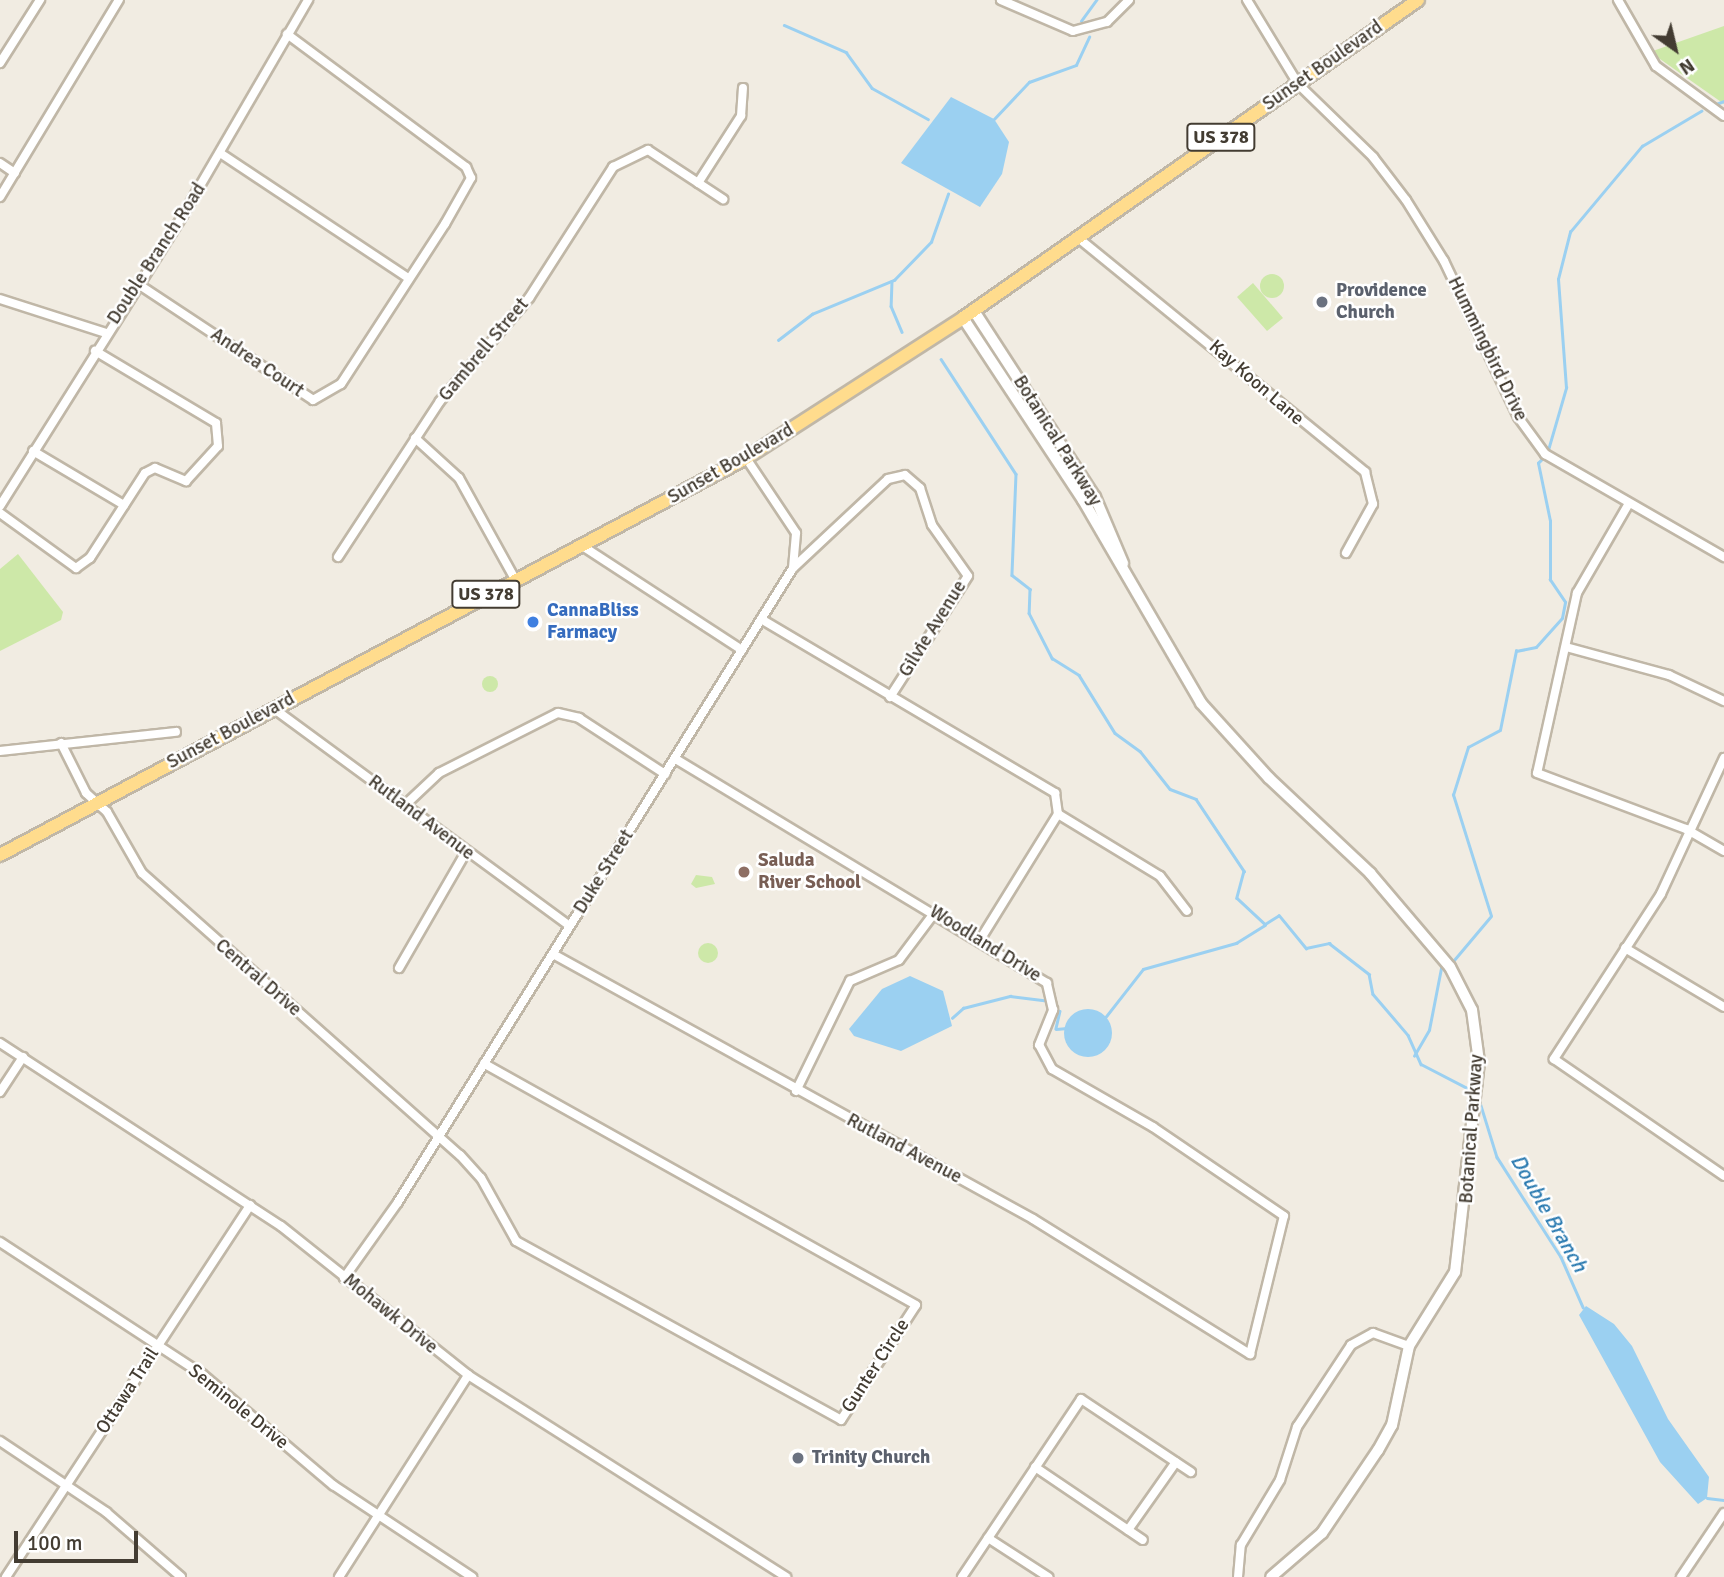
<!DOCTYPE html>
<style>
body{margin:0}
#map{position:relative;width:1724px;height:1577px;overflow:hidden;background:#f1ece2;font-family:Signika,sans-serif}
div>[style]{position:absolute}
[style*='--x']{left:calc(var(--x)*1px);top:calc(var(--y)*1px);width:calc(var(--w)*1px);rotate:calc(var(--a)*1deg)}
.green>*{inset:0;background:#cde8a8}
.round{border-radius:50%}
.water>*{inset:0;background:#9bd0f1}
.stream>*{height:2.5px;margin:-1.25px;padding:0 1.25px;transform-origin:1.25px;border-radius:1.25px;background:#9bd0f1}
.roads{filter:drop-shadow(2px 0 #c0b7a7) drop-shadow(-2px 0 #c0b7a7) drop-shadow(0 2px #c0b7a7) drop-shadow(0 -2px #c0b7a7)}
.minor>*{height:8px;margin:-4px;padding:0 4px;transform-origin:4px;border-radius:4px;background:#fff}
.tertiary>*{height:10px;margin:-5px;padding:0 5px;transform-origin:5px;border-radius:5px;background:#fff}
.primary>*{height:12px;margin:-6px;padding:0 6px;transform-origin:6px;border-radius:6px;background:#ffdc8d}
.dots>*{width:19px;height:19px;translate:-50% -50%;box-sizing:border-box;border:4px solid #fff;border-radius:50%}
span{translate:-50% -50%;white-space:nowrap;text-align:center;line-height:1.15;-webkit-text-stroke:5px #fff;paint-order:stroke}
.shield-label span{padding:2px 5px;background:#fff;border:2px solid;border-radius:5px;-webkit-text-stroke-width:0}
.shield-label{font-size:18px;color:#433c32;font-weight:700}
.street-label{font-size:19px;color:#433c32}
.worship-label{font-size:19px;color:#5b616d;font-weight:700}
.left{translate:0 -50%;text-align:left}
.shop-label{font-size:19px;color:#366cbe;font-weight:700}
.education-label{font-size:19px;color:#785e54;font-weight:700}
.water-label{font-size:21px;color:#2a7ab0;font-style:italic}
.north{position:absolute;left:1640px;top:14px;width:70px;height:70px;-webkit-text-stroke:5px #fff;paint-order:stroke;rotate:146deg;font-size:19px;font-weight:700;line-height:28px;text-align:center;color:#433c32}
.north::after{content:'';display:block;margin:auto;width:24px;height:32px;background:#433c32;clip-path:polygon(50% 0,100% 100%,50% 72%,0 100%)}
.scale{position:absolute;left:14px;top:1531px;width:124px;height:32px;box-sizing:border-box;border:4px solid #433c32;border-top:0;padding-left:9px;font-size:21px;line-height:24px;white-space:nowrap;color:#433c32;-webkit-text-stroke:5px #fff;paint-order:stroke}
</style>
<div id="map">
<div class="green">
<div style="clip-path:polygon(1724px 26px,1724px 104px,1650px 52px)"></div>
<div class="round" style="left:1260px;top:274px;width:24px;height:24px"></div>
<div style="clip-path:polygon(1253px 283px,1283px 318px,1267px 331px,1237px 297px)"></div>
<div style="clip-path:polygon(18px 554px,63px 612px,61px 620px,0 651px,0 569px)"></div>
<div class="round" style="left:482px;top:676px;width:16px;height:16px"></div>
<div style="clip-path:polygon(696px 875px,712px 877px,715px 884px,696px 888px,691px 884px)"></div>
<div class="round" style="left:698px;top:943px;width:20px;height:20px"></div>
</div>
<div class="water">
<div style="clip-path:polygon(951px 97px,994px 119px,1009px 142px,1002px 174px,980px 207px,901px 163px)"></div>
<div style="clip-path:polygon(910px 976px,943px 991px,952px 1026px,901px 1051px,854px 1036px,849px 1029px,882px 989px)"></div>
<div class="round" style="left:1064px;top:1009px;width:48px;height:48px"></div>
<div style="clip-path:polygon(1586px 1306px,1614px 1324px,1632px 1346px,1668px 1419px,1709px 1477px,1707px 1498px,1698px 1504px,1660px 1462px,1579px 1315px)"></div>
</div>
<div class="stream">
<div style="--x:1081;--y:21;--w:26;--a:-54"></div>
<div style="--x:784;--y:25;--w:68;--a:23.5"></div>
<div style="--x:846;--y:52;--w:44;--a:54.2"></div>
<div style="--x:872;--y:88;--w:64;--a:29"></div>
<div style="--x:1716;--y:104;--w:9;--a:-21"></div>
<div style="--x:994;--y:119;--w:51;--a:-46.6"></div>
<div style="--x:1029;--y:82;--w:50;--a:-19.9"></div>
<div style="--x:1076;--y:65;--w:31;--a:-65"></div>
<div style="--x:892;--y:281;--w:25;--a:92"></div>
<div style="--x:891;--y:306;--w:28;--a:67"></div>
<div style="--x:778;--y:340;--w:43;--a:-37.4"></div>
<div style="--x:812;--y:314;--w:89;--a:-22.5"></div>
<div style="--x:894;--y:280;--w:53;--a:-45.8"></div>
<div style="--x:931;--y:242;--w:51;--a:-70.5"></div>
<div style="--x:941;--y:359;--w:137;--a:56.9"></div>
<div style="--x:1016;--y:474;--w:101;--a:92.3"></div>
<div style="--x:1012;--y:575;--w:23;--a:38"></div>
<div style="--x:1030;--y:589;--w:24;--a:92"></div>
<div style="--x:1029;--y:613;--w:51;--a:62.9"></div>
<div style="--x:1052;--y:658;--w:32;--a:32"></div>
<div style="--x:1079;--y:675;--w:68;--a:58.2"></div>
<div style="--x:1115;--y:733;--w:31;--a:36"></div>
<div style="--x:1140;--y:751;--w:48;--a:51.7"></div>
<div style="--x:1170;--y:789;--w:28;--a:21"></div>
<div style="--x:1196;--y:799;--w:87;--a:56.3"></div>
<div style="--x:1244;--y:871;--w:28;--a:105"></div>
<div style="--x:1237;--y:898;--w:38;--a:43"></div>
<div style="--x:1265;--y:924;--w:15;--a:-32"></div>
<div style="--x:1548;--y:450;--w:65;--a:-73.8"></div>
<div style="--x:1566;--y:388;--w:109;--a:-94.2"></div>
<div style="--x:1558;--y:279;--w:49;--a:-75.7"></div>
<div style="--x:1570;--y:232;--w:112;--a:-50.1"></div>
<div style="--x:1642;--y:146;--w:69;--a:-30.7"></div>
<div style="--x:1279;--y:915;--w:43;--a:50.7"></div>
<div style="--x:1306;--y:948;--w:24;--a:-12"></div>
<div style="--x:1329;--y:943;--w:51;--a:37.8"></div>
<div style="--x:1369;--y:974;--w:20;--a:79"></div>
<div style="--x:1373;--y:994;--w:54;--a:49.5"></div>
<div style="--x:1408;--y:1035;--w:32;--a:66"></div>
<div style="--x:1421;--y:1064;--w:59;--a:27.4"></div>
<div style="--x:1454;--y:960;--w:57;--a:-49.9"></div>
<div style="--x:1491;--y:916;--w:127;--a:-107.4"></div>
<div style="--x:1453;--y:795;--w:50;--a:-72.6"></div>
<div style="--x:1468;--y:747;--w:36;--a:-28"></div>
<div style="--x:1500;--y:730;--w:81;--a:-78.6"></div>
<div style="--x:1516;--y:651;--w:20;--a:-11"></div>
<div style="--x:1536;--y:647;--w:39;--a:-48"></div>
<div style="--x:1562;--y:618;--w:16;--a:-79"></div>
<div style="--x:1565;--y:602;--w:27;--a:-124"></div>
<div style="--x:1550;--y:580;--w:59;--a:-90"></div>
<div style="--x:1550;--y:521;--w:59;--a:-101.7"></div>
<div style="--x:1538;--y:463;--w:8;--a:-45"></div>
<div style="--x:1060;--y:1011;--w:18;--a:103"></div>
<div style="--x:1056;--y:1029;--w:11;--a:-5"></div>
<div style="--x:952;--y:1018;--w:15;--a:-42"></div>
<div style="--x:963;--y:1008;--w:49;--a:-14.3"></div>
<div style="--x:1010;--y:996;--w:38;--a:7"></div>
<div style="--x:1104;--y:1019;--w:63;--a:-52"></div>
<div style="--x:1143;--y:969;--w:97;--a:-15.6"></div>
<div style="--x:1236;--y:943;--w:34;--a:-32"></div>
<div style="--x:1414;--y:1056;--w:30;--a:-60"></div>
<div style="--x:1429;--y:1030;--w:63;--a:-79"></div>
<div style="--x:1479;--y:1099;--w:61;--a:72.8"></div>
<div style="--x:1497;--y:1157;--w:119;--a:57.4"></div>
<div style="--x:1561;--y:1257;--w:55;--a:66.3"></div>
<div style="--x:1707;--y:1498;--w:17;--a:7"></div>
</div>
<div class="roads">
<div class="minor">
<div style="--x:1001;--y:0;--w:78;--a:23.3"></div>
<div style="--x:1073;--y:31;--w:35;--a:-15"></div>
<div style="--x:1107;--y:22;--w:31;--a:-45"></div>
<div style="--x:1247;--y:0;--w:98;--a:58.7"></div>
<div style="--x:1298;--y:84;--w:105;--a:44.2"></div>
<div style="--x:1373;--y:157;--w:54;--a:52.5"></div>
<div style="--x:1406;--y:200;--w:72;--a:58.1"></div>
<div style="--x:1444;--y:261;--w:173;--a:64.6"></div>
<div style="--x:1518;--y:417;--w:46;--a:53.9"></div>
<div style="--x:1545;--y:454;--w:207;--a:29.9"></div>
<div style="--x:1618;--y:0;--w:76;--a:60.1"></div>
<div style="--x:1656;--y:66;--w:84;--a:36.3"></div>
<div style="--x:0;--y:63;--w:75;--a:-57.6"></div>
<div style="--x:220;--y:153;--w:226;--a:33.6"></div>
<div style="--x:0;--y:163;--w:18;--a:34"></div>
<div style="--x:698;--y:183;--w:80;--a:-57.3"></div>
<div style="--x:741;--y:116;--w:28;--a:-86"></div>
<div style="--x:0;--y:197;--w:230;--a:-58.9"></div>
<div style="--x:1077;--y:237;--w:372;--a:39.2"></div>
<div style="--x:1365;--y:472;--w:33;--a:76"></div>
<div style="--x:1373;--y:504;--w:56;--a:118.9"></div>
<div style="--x:138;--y:284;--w:210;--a:33.5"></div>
<div style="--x:313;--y:400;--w:32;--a:-30"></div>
<div style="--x:341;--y:384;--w:191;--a:-57"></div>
<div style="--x:445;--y:224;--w:53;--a:-60.5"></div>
<div style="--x:471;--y:178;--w:12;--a:-114"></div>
<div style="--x:466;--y:167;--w:223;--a:-143.4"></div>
<div style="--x:0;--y:299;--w:111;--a:17.8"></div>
<div style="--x:415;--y:438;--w:59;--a:42.3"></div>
<div style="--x:459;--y:478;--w:115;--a:61"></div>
<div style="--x:33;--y:451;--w:106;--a:30.7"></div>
<div style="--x:1628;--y:505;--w:102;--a:120.1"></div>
<div style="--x:1577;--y:593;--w:184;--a:102.5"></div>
<div style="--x:1537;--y:773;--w:159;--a:20.6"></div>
<div style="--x:1686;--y:829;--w:44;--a:30.1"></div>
<div style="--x:0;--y:506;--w:344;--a:-57.8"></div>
<div style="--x:183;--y:215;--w:249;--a:-59.8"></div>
<div style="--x:0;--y:513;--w:94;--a:35.9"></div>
<div style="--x:76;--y:568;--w:17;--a:-36"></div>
<div style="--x:90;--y:558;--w:101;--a:-57.1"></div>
<div style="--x:145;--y:473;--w:11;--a:-27"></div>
<div style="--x:155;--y:468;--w:34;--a:23"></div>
<div style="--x:186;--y:481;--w:47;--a:-47.6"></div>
<div style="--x:218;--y:446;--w:23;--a:-95"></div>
<div style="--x:216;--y:423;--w:141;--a:-149.2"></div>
<div style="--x:581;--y:545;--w:192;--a:33.1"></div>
<div style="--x:338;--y:557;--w:186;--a:-56.8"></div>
<div style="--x:440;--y:401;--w:136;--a:-49.2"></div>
<div style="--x:529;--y:298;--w:156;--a:-57.3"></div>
<div style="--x:613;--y:167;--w:39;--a:-26"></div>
<div style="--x:648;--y:150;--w:90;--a:33.2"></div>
<div style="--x:793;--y:568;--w:130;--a:-43.1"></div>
<div style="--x:888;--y:479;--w:17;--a:-13"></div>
<div style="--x:905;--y:475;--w:20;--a:41"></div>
<div style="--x:920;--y:488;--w:39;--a:72"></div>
<div style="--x:932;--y:525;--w:62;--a:54.8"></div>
<div style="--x:968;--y:576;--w:144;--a:122.8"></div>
<div style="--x:761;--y:619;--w:342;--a:30.6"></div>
<div style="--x:1055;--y:793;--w:21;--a:82"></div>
<div style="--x:1058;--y:814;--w:146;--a:121.8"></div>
<div style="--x:1566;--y:647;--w:107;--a:15.2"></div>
<div style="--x:1669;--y:675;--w:61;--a:25.3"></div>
<div style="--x:273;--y:708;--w:368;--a:36.3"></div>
<div style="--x:61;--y:743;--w:56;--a:63.4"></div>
<div style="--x:86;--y:793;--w:28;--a:42"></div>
<div style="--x:107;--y:812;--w:70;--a:60.2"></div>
<div style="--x:142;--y:873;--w:425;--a:41.6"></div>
<div style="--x:460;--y:1155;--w:31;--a:48"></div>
<div style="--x:481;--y:1178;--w:72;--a:60.9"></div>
<div style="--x:516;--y:1241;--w:371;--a:28.8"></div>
<div style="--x:841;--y:1420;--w:137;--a:-56.9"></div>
<div style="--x:916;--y:1305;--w:495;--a:-150.8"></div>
<div style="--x:0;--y:751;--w:177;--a:-6.2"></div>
<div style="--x:1724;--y:758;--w:150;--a:114.9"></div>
<div style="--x:1661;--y:894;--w:197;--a:123"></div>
<div style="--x:1554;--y:1059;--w:206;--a:34.5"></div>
<div style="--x:404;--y:806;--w:48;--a:-43.3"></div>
<div style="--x:439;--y:773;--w:133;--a:-26.8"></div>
<div style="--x:558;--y:713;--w:22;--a:13"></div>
<div style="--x:579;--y:718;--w:103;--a:33.1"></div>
<div style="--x:1058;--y:814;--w:119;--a:31.3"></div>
<div style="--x:1160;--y:876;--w:44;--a:52.4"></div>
<div style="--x:1625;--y:948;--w:115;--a:30.8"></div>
<div style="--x:553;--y:954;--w:548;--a:28.9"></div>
<div style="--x:1033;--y:1219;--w:256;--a:31.9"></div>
<div style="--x:1250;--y:1354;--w:142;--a:-76.2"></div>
<div style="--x:1284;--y:1216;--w:158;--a:-145.8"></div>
<div style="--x:1153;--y:1127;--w:116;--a:-150.1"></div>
<div style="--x:1052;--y:1069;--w:27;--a:-118"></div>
<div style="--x:1039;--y:1045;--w:38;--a:-68"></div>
<div style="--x:1053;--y:1010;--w:28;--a:-103"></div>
<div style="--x:1047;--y:983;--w:434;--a:-148.9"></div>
<div style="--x:399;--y:968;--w:134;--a:-60"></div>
<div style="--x:0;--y:1043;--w:335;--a:33.1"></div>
<div style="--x:281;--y:1226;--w:239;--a:38.5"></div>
<div style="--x:468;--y:1375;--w:377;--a:32.4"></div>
<div style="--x:796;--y:1091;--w:123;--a:-63.9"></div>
<div style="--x:850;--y:981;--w:53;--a:-23.2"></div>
<div style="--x:899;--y:960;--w:60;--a:-53.1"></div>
<div style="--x:0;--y:1092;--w:42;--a:-56.7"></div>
<div style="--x:0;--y:1242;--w:241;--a:33.2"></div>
<div style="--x:202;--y:1374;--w:172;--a:40.3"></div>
<div style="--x:333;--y:1485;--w:167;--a:33.5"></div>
<div style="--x:344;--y:1278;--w:93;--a:-54.6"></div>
<div style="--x:398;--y:1202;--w:747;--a:-58.08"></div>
<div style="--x:793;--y:568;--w:35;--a:-85"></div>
<div style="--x:796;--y:533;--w:90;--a:-123.7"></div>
<div style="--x:0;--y:1441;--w:128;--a:33.8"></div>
<div style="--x:106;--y:1512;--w:99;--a:40.9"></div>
<div style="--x:1035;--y:1467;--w:130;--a:34.1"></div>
<div style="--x:1128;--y:1530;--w:83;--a:-54.8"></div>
<div style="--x:988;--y:1538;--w:72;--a:33"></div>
<div style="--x:6;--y:1577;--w:445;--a:-56.7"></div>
<div style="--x:339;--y:1577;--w:240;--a:-57.4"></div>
<div style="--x:962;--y:1577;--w:214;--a:-56.2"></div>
<div style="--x:1081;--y:1399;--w:132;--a:33.6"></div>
<div style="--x:1238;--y:1577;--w:32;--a:-85"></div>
<div style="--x:1241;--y:1545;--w:76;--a:-59"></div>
<div style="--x:1280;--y:1480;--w:56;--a:-72.2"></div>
<div style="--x:1297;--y:1427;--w:98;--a:-56.6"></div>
<div style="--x:1351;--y:1345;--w:25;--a:-29"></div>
<div style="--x:1373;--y:1333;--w:38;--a:20"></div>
<div style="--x:1681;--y:1577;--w:77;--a:-56.1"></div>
</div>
<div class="tertiary">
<div style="--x:974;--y:311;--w:222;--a:57"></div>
<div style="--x:1095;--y:497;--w:72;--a:67"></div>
<div style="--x:963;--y:318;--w:218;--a:56.6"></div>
<div style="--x:1083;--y:500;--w:235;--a:59.8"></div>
<div style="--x:1201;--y:703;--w:101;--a:47.8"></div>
<div style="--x:1269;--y:778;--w:139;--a:43.2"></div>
<div style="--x:1370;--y:873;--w:123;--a:49.6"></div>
<div style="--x:1450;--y:967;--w:48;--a:62.9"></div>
<div style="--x:1472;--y:1010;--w:52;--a:82.3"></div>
<div style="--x:1479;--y:1062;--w:211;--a:96.5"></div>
<div style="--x:1455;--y:1272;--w:87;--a:121.9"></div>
<div style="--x:1409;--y:1346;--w:81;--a:102.1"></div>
<div style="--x:1392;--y:1425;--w:29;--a:119"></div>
<div style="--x:1378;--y:1450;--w:100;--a:124"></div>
<div style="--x:1322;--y:1533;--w:67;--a:139.2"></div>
</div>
<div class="primary">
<div style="--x:0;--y:855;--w:845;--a:-28.02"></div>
<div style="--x:746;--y:458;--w:258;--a:-32.8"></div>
<div style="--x:963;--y:318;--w:555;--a:-34.95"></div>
</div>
</div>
<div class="dots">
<div style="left:1322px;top:302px;background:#6b7280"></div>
<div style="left:533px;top:622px;background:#3f7fe0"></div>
<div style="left:744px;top:872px;background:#8d6e63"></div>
<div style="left:798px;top:1458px;background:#6b7280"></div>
</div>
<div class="shield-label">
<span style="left:1221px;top:137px">US 378</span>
<span style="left:486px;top:594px">US 378</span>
</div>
<div class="street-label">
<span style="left:1323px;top:66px;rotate:-35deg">Sunset Boulevard</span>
<span style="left:157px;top:254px;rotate:-57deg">Double Branch Road</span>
<span style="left:1487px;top:349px;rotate:64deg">Hummingbird Drive</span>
<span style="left:484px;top:350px;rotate:-50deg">Gambrell Street</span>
<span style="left:257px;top:363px;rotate:34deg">Andrea Court</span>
<span style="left:1256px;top:383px;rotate:41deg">Kay Koon Lane</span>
<span style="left:1057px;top:441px;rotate:58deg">Botanical Parkway</span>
<span style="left:731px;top:464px;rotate:-30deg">Sunset Boulevard</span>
<span style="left:933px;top:629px;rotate:-58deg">Gilvie Avenue</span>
<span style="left:231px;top:731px;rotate:-28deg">Sunset Boulevard</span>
<span style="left:421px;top:818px;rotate:37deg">Rutland Avenue</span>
<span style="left:604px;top:872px;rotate:-58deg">Duke Street</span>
<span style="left:985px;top:944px;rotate:32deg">Woodland Drive</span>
<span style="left:258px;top:978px;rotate:41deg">Central Drive</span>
<span style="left:1472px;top:1129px;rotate:-86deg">Botanical Parkway</span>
<span style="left:904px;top:1149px;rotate:28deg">Rutland Avenue</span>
<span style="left:390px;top:1314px;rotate:39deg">Mohawk Drive</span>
<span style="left:876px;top:1366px;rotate:-57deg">Gunter Circle</span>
<span style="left:128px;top:1391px;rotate:-57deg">Ottawa Trail</span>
<span style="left:238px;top:1407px;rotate:39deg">Seminole Drive</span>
</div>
<div class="worship-label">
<span class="left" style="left:1336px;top:302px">Providence<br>Church</span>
<span class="left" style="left:812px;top:1458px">Trinity Church</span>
</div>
<div class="shop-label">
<span class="left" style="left:547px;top:622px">CannaBliss<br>Farmacy</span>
</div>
<div class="education-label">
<span class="left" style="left:758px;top:872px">Saluda<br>River School</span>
</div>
<div class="water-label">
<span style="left:1549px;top:1213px;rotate:60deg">Double Branch</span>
</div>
<div class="north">N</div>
<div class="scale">100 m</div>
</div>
